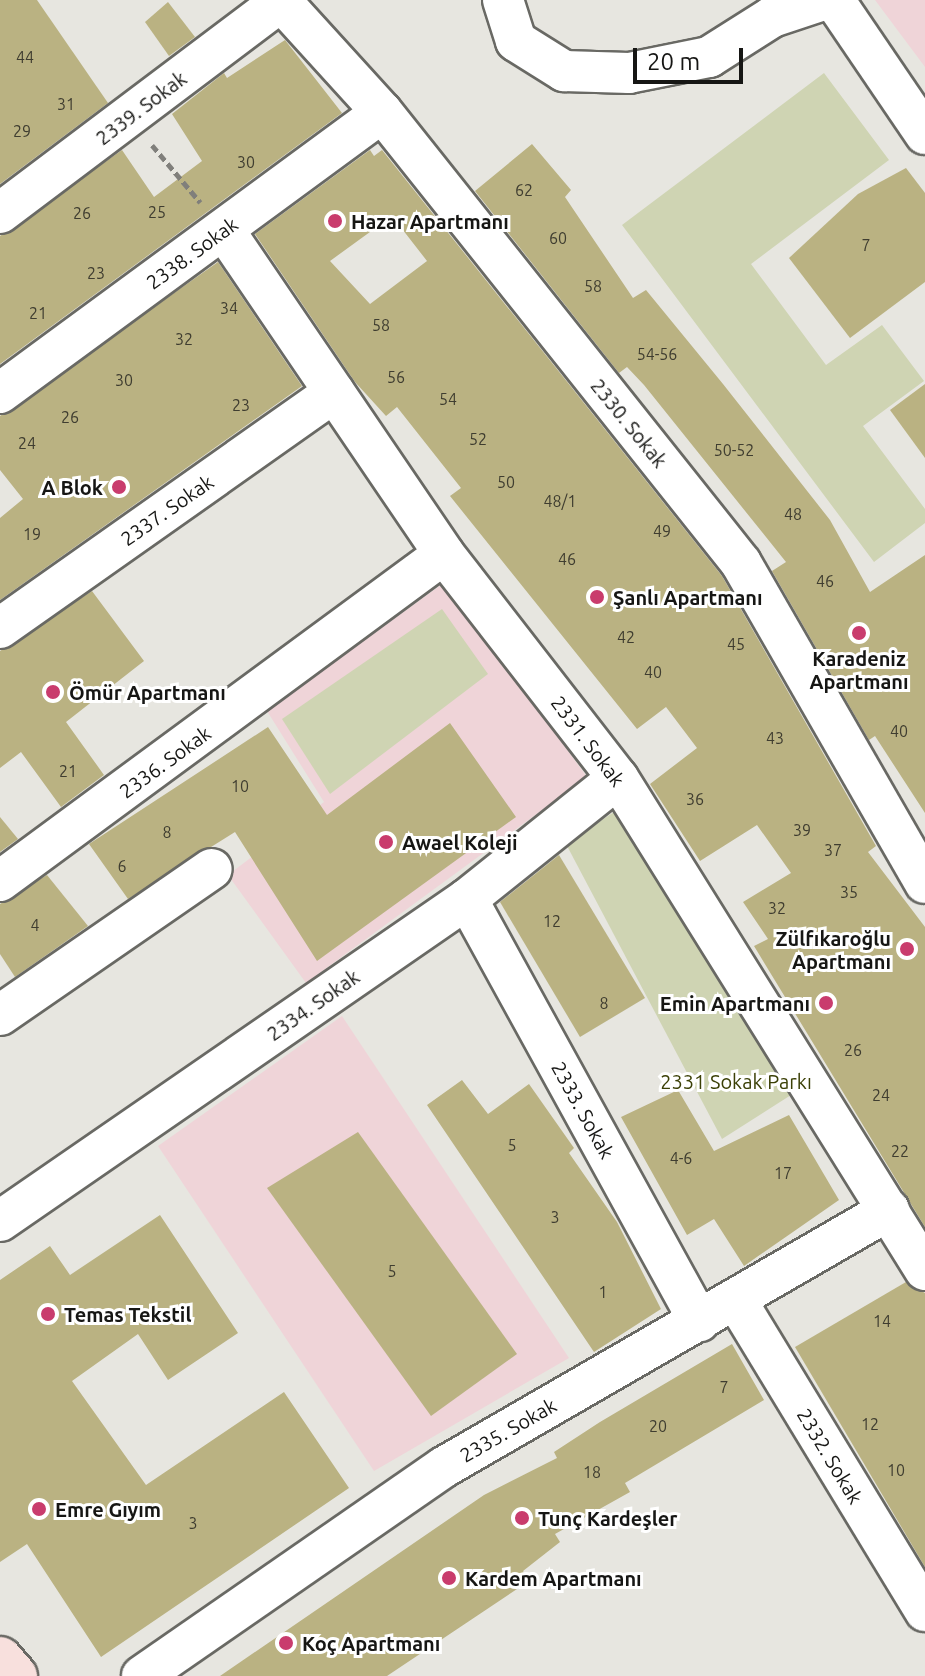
<!DOCTYPE html>
<meta charset="utf-8">
<style>
body{margin:0}
#map{position:relative;width:925px;height:1676px;overflow:hidden;background:#e7e6e0;font-family:Ubuntu,sans-serif}
div>[style]{position:absolute}
[style*='--x']{left:calc(var(--x)*1px);top:calc(var(--y)*1px);width:calc(var(--w)*1px);rotate:calc(var(--a)*1deg)}
.education>*{inset:0;background:#efd4d8}
.green>*{inset:0;background:#cfd4b3}
.building>*{inset:0;background:#bab282}
.path>*{height:5px;margin-top:-2.5px;transform-origin:0;background:repeating-linear-gradient(90deg,#807f7b 0 8px,transparent 0 12px)}
.roads{filter:drop-shadow(2px 0 #696964) drop-shadow(-2px 0 #696964) drop-shadow(0 2px #696964) drop-shadow(0 -2px #696964)}
.minor>*{height:40px;margin:-20px;padding:0 20px;transform-origin:20px;border-radius:20px;background:#fff}
.major>*{height:44px;margin:-22px;padding:0 22px;transform-origin:22px;border-radius:22px;background:#f8e0dd}
.dots>*{width:22px;height:22px;translate:-50% -50%;box-sizing:border-box;border:4px solid #fff;border-radius:50%}
span{translate:-50% -50%;white-space:nowrap;text-align:center;line-height:1.15;-webkit-text-stroke:6px #fff;paint-order:stroke}
.number-label{font-size:16px;color:#3f3d30}
.number-label span{-webkit-text-stroke-width:0}
.street-label{font-size:20px;color:#161614}
.poi-label{font-size:20px;color:#161614;font-weight:700}
.left{translate:0 -50%;text-align:left}
.right{translate:-100% -50%;text-align:right}
.park-label{font-size:20px;color:#3b4006}
.scale{position:absolute;left:633px;top:48px;width:110px;height:36px;box-sizing:border-box;border:4px solid #161614;border-top:0;padding-left:10px;font-size:24px;line-height:28px;white-space:nowrap;color:#161614;-webkit-text-stroke:6px #fff;paint-order:stroke}
</style>
<div id="map">
<div class="education">
<div style="clip-path:polygon(875px 0,925px 0,925px 67px)"></div>
<div style="clip-path:polygon(445px 582px,587px 777px,306px 983px,228px 875px,324px 802px,267px 711px)"></div>
<div style="clip-path:polygon(342px 1016px,569px 1358px,374px 1471px,158px 1146px)"></div>
</div>
<div class="green">
<div style="clip-path:polygon(824px 73px,889px 160px,751px 264px,826px 365px,882px 325px,924px 381px,863px 426px,925px 509px,925px 523px,874px 562px,622px 225px)"></div>
<div style="clip-path:polygon(442px 609px,488px 674px,330px 794px,282px 719px)"></div>
<div style="clip-path:polygon(614px 812px,791px 1095px,722px 1139px,566px 844px)"></div>
</div>
<div class="building">
<div style="clip-path:polygon(0 0,37px 0,108px 103px,0 184px)"></div>
<div style="clip-path:polygon(168px 2px,195px 37px,169px 56px,145px 22px)"></div>
<div style="clip-path:polygon(285px 40px,342px 113px,0 364px,0 236px,122px 150px,154px 197px,202px 161px,172px 114px,224px 73px,227px 78px)"></div>
<div style="clip-path:polygon(532px 144px,571px 190px,565px 197px,633px 298px,646px 290px,723px 384px,830px 520px,870px 592px,925px 555px,925px 813px,875px 736px,869px 740px,772px 571px,786px 562px,644px 385px,627px 367px,619px 373px,475px 191px)"></div>
<div style="clip-path:polygon(evenodd,370px 150px,374px 156px,382px 150px,722px 576px,876px 846px,868px 852px,925px 927px,925px 1227px,754px 946px,768px 939px,743px 902px,791px 873px,757px 825px,700px 861px,650px 784px,697px 748px,666px 707px,637px 729px,450px 496px,461px 488px,397px 407px,386px 416px,355px 382px,255px 234px,370px 150px,392px 216px,427px 261px,370px 304px,330px 261px,392px 216px)"></div>
<div style="clip-path:polygon(906px 168px,925px 193px,925px 282px,850px 338px,789px 258px,858px 194px)"></div>
<div style="clip-path:polygon(218px 262px,302px 386px,0 600px,0 518px,23px 499px,0 470px,0 416px)"></div>
<div style="clip-path:polygon(925px 384px,925px 458px,890px 410px)"></div>
<div style="clip-path:polygon(92px 591px,144px 661px,66px 722px,104px 775px,61px 807px,21px 752px,0 768px,0 651px)"></div>
<div style="clip-path:polygon(450px 723px,516px 817px,317px 961px,235px 832px,128px 899px,89px 844px,268px 727px,327px 815px)"></div>
<div style="clip-path:polygon(0 817px,18px 839px,0 852px)"></div>
<div style="clip-path:polygon(559px 855px,645px 998px,580px 1037px,500px 902px)"></div>
<div style="clip-path:polygon(47px 875px,88px 926px,15px 977px,0 954px,0 904px)"></div>
<div style="clip-path:polygon(462px 1080px,488px 1114px,529px 1084px,574px 1148px,569px 1153px,617px 1222px,661px 1309px,594px 1352px,427px 1105px)"></div>
<div style="clip-path:polygon(678px 1090px,714px 1151px,789px 1115px,839px 1200px,744px 1266px,714px 1219px,687px 1235px,621px 1117px)"></div>
<div style="clip-path:polygon(358px 1132px,517px 1354px,431px 1416px,267px 1188px)"></div>
<div style="clip-path:polygon(160px 1215px,238px 1333px,168px 1380px,138px 1334px,72px 1381px,146px 1485px,284px 1392px,349px 1488px,101px 1657px,27px 1544px,0 1562px,0 1280px,50px 1246px,70px 1275px)"></div>
<div style="clip-path:polygon(906px 1282px,925px 1293px,925px 1567px,795px 1347px)"></div>
<div style="clip-path:polygon(732px 1344px,764px 1400px,625px 1483px,630px 1492px,555px 1534px,560px 1542px,523px 1571px,529px 1581px,387px 1676px,220px 1676px,484px 1495px,557px 1458px,554px 1452px,600px 1422px)"></div>
</div>
<div class="path">
<div style="--x:152;--y:145;--w:75;--a:49.9"></div>
</div>
<div class="roads">
<div class="minor">
<div style="--x:280;--y:0;--w:151;--a:47.7"></div>
<div style="--x:382;--y:112;--w:576;--a:51.48"></div>
<div style="--x:741;--y:563;--w:369;--a:60.1"></div>
<div style="--x:503;--y:0;--w:43;--a:72.4"></div>
<div style="--x:516;--y:41;--w:57;--a:32"></div>
<div style="--x:564;--y:71;--w:65;--a:1.8"></div>
<div style="--x:629;--y:73;--w:82;--a:-11.3"></div>
<div style="--x:709;--y:57;--w:75;--a:-32.4"></div>
<div style="--x:772;--y:17;--w:54;--a:-18.4"></div>
<div style="--x:834;--y:0;--w:162;--a:55.8"></div>
<div style="--x:0;--y:213;--w:352;--a:-37"></div>
<div style="--x:224;--y:230;--w:392;--a:55.8"></div>
<div style="--x:444;--y:554;--w:284;--a:52.2"></div>
<div style="--x:618;--y:778;--w:580;--a:58.04"></div>
<div style="--x:0;--y:393;--w:474;--a:-36.3"></div>
<div style="--x:0;--y:628;--w:409;--a:-35.2"></div>
<div style="--x:0;--y:881;--w:551;--a:-36.37"></div>
<div style="--x:467;--y:899;--w:482;--a:61.2"></div>
<div style="--x:0;--y:1015;--w:257;--a:-34.6"></div>
<div style="--x:0;--y:1221;--w:567;--a:-34.59"></div>
<div style="--x:467;--y:899;--w:193;--a:-38.7"></div>
<div style="--x:736;--y:1300;--w:364;--a:58.7"></div>
<div style="--x:142;--y:1676;--w:367;--a:-34.7"></div>
<div style="--x:444;--y:1467;--w:514;--a:-30.01"></div>
</div>
<div class="major">
<div style="--x:0;--y:1659;--w:23;--a:49"></div>
</div>
</div>
<div class="dots">
<div style="left:335px;top:221px;background:#c93c6d"></div>
<div style="left:119px;top:487px;background:#c93c6d"></div>
<div style="left:597px;top:597px;background:#c93c6d"></div>
<div style="left:859px;top:633px;background:#c93c6d"></div>
<div style="left:53px;top:692px;background:#c93c6d"></div>
<div style="left:386px;top:842px;background:#c93c6d"></div>
<div style="left:907px;top:949px;background:#c93c6d"></div>
<div style="left:826px;top:1003px;background:#c93c6d"></div>
<div style="left:48px;top:1314px;background:#c93c6d"></div>
<div style="left:39px;top:1509px;background:#c93c6d"></div>
<div style="left:522px;top:1518px;background:#c93c6d"></div>
<div style="left:449px;top:1578px;background:#c93c6d"></div>
<div style="left:286px;top:1643px;background:#c93c6d"></div>
</div>
<div class="number-label">
<span style="left:25px;top:57px">44</span>
<span style="left:66px;top:104px">31</span>
<span style="left:22px;top:131px">29</span>
<span style="left:246px;top:162px">30</span>
<span style="left:524px;top:190px">62</span>
<span style="left:157px;top:212px">25</span>
<span style="left:82px;top:213px">26</span>
<span style="left:558px;top:238px">60</span>
<span style="left:866px;top:245px">7</span>
<span style="left:96px;top:273px">23</span>
<span style="left:593px;top:286px">58</span>
<span style="left:229px;top:308px">34</span>
<span style="left:38px;top:313px">21</span>
<span style="left:381px;top:325px">58</span>
<span style="left:184px;top:339px">32</span>
<span style="left:657px;top:354px">54-56</span>
<span style="left:396px;top:377px">56</span>
<span style="left:124px;top:380px">30</span>
<span style="left:448px;top:399px">54</span>
<span style="left:241px;top:405px">23</span>
<span style="left:70px;top:417px">26</span>
<span style="left:478px;top:439px">52</span>
<span style="left:27px;top:443px">24</span>
<span style="left:734px;top:450px">50-52</span>
<span style="left:506px;top:482px">50</span>
<span style="left:560px;top:501px">48/1</span>
<span style="left:793px;top:514px">48</span>
<span style="left:662px;top:531px">49</span>
<span style="left:32px;top:534px">19</span>
<span style="left:567px;top:559px">46</span>
<span style="left:825px;top:581px">46</span>
<span style="left:626px;top:637px">42</span>
<span style="left:736px;top:644px">45</span>
<span style="left:653px;top:672px">40</span>
<span style="left:899px;top:731px">40</span>
<span style="left:775px;top:738px">43</span>
<span style="left:68px;top:771px">21</span>
<span style="left:240px;top:786px">10</span>
<span style="left:695px;top:799px">36</span>
<span style="left:802px;top:830px">39</span>
<span style="left:167px;top:832px">8</span>
<span style="left:833px;top:850px">37</span>
<span style="left:122px;top:866px">6</span>
<span style="left:849px;top:892px">35</span>
<span style="left:777px;top:908px">32</span>
<span style="left:552px;top:921px">12</span>
<span style="left:35px;top:925px">4</span>
<span style="left:604px;top:1003px">8</span>
<span style="left:853px;top:1050px">26</span>
<span style="left:881px;top:1095px">24</span>
<span style="left:512px;top:1145px">5</span>
<span style="left:900px;top:1151px">22</span>
<span style="left:681px;top:1158px">4-6</span>
<span style="left:783px;top:1173px">17</span>
<span style="left:555px;top:1217px">3</span>
<span style="left:392px;top:1271px">5</span>
<span style="left:603px;top:1292px">1</span>
<span style="left:882px;top:1321px">14</span>
<span style="left:724px;top:1387px">7</span>
<span style="left:870px;top:1424px">12</span>
<span style="left:658px;top:1426px">20</span>
<span style="left:896px;top:1470px">10</span>
<span style="left:592px;top:1472px">18</span>
<span style="left:193px;top:1523px">3</span>
</div>
<div class="street-label">
<span style="left:141px;top:108px;rotate:-37deg">2339. Sokak</span>
<span style="left:192px;top:253px;rotate:-36deg">2338. Sokak</span>
<span style="left:629px;top:423px;rotate:51deg">2330. Sokak</span>
<span style="left:167px;top:510px;rotate:-35deg">2337. Sokak</span>
<span style="left:588px;top:741px;rotate:53deg">2331. Sokak</span>
<span style="left:165px;top:762px;rotate:-36deg">2336. Sokak</span>
<span style="left:313px;top:1005px;rotate:-35deg">2334. Sokak</span>
<span style="left:583px;top:1110px;rotate:61deg">2333. Sokak</span>
<span style="left:508px;top:1430px;rotate:-30deg">2335. Sokak</span>
<span style="left:830px;top:1456px;rotate:59deg">2332. Sokak</span>
</div>
<div class="poi-label">
<span class="left" style="left:351px;top:221px">Hazar Apartmanı</span>
<span class="right" style="left:103px;top:487px">A Blok</span>
<span class="left" style="left:613px;top:597px">Şanlı Apartmanı</span>
<span style="left:859px;top:670px">Karadeniz<br>Apartmanı</span>
<span class="left" style="left:69px;top:692px">Ömür Apartmanı</span>
<span class="left" style="left:402px;top:842px">Awael Koleji</span>
<span class="right" style="left:891px;top:950px">Zülfıkaroğlu<br>Apartmanı</span>
<span class="right" style="left:810px;top:1003px">Emin Apartmanı</span>
<span class="left" style="left:64px;top:1314px">Temas Tekstil</span>
<span class="left" style="left:55px;top:1509px">Emre Gıyım</span>
<span class="left" style="left:538px;top:1518px">Tunç Kardeşler</span>
<span class="left" style="left:465px;top:1578px">Kardem Apartmanı</span>
<span class="left" style="left:302px;top:1643px">Koç Apartmanı</span>
</div>
<div class="park-label">
<span style="left:736px;top:1081px">2331 Sokak Parkı</span>
</div>
<div class="scale">20 m</div>
</div>
